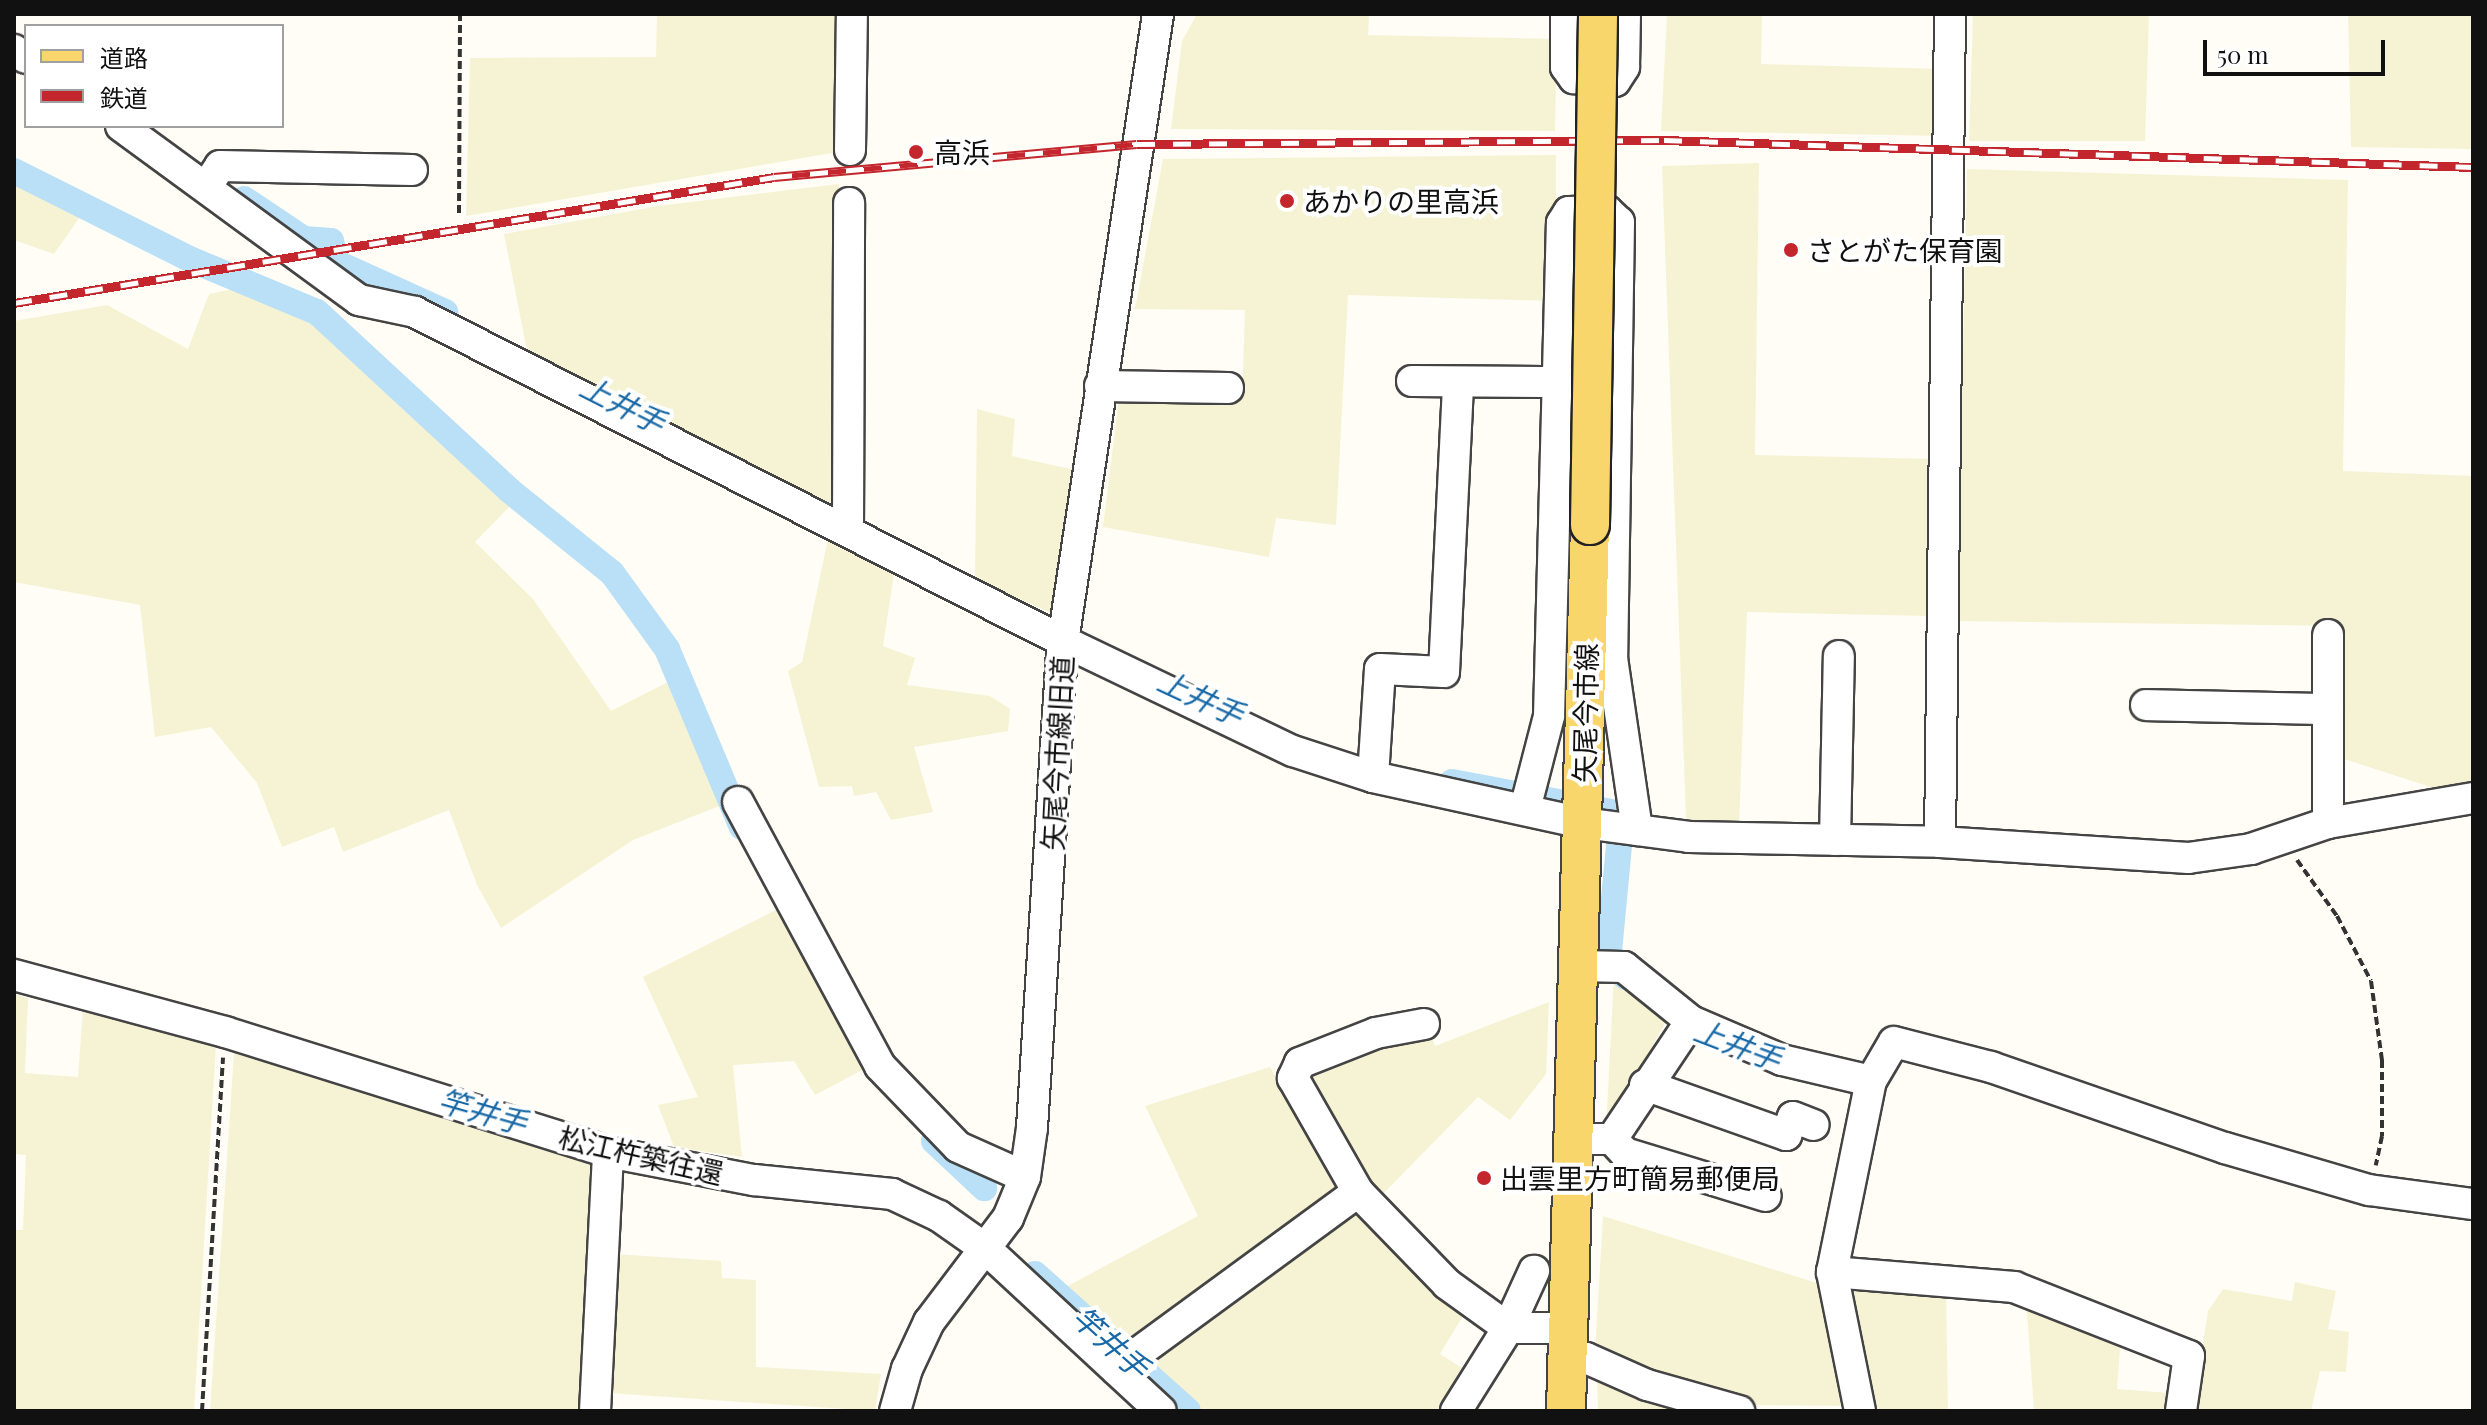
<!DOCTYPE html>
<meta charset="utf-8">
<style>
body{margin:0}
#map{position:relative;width:2487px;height:1425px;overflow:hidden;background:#fffdf5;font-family:"Playfair Display","Noto Sans JP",serif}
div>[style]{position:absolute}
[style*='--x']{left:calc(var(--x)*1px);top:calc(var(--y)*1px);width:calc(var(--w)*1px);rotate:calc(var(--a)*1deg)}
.farmland>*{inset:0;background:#f6f3d4}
.canal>*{height:26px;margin:-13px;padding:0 13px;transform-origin:13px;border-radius:13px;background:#b9e0f7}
.path>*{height:4px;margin-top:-2px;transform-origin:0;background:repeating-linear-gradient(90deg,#333 0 8px,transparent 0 12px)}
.roads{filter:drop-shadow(2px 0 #444) drop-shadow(-2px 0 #444) drop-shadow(0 2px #444) drop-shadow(0 -2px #444)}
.minor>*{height:30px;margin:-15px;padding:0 15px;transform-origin:15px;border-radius:15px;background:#fff}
.major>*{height:38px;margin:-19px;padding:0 19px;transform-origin:19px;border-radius:19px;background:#f9d66b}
.rail>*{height:9px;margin-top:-4.5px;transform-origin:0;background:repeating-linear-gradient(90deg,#fff 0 18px,#c4262e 0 36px);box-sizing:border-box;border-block:2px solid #c4262e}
.bridges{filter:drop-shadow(2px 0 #222) drop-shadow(-2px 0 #222) drop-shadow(0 2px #222) drop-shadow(0 -2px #222)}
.major-bridge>*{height:38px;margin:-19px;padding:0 19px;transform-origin:19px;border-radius:19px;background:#f9d66b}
.dots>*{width:22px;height:22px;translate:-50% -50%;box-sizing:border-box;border:4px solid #fff;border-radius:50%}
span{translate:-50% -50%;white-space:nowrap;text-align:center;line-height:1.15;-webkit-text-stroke:8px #fff;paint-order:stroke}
.poi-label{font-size:28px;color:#111}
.left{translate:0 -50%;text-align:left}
.street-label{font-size:28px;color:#111}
.water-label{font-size:30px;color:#1768a6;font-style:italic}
.frame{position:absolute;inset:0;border:16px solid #111;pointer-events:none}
.legend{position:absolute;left:24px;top:24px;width:260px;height:104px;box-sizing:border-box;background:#fff;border:2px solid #a0a0a0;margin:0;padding:10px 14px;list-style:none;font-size:24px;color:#111}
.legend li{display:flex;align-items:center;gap:16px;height:40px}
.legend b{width:40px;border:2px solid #a0a0a0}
.scale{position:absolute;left:2203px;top:40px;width:182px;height:36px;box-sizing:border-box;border:4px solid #111;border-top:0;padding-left:10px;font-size:24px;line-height:28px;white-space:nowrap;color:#111;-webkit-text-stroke:6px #fff;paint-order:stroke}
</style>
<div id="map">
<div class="farmland">
<div style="clip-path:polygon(657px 14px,842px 14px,838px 152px,466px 216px,470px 58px,656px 57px)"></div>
<div style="clip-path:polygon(1197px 14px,1369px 14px,1368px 35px,1557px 39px,1555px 131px,1171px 129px,1182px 41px)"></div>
<div style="clip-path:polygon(1667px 14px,1762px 14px,1761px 64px,1944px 69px,1944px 136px,1661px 131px)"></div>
<div style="clip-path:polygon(1973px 14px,2149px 14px,2145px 141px,1969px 141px)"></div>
<div style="clip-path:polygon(2348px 14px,2473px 14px,2473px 149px,2351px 147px)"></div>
<div style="clip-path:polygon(1556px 155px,1556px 301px,1348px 295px,1336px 525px,1276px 518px,1269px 557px,1103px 527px,1119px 398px,1242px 400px,1245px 310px,1135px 309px,1163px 159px)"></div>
<div style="clip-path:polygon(1759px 163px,1755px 455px,1934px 459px,1929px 616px,1747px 612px,1739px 826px,1686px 819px,1662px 166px)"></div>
<div style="clip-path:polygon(1967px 169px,2348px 180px,2343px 471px,2473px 476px,2473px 789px,2446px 792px,2341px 758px,2341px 626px,1957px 621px)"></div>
<div style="clip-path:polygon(15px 182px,82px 214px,54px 254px,14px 240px)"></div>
<div style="clip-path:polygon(839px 184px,837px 507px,528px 356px,504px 234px,658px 206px)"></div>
<div style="clip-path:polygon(238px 288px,283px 299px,324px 324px,515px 501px,475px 542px,533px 599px,611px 711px,672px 680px,722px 805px,633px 840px,501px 928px,477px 885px,449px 810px,343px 852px,334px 827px,282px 847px,257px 783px,211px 727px,155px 737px,140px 605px,14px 582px,14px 321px,107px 305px,188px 349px,209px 294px)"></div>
<div style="clip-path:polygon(977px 409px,1015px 419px,1012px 456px,1075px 470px,1058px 616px,975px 579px)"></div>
<div style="clip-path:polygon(829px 534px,895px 568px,883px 646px,915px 658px,907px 685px,990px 696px,1010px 709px,1008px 731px,914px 747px,933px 812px,891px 820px,876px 792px,854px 796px,852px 786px,819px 787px,788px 671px,802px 662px)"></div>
<div style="clip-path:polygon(778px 909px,864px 1069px,815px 1095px,794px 1061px,733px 1065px,742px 1157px,674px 1147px,658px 1105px,698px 1097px,643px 977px)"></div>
<div style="clip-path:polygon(1614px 977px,1667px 1020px,1606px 1128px)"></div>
<div style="clip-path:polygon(14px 994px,28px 998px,25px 1073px,78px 1077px,83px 1008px,216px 1044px,194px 1411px,15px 1411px,14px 1230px,23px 1230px,26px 1155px,14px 1154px)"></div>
<div style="clip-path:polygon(1549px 1002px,1546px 1074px,1510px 1120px,1478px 1097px,1377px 1200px,1306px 1071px,1382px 1043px,1431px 1035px,1435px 1046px)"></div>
<div style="clip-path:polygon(234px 1053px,598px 1162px,587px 1411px,210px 1411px)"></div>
<div style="clip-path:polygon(1270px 1067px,1343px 1192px,1138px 1351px,1066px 1287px,1198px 1216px,1145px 1106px)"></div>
<div style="clip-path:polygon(1358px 1203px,1466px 1311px,1440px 1354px,1470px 1373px,1447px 1411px,1200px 1411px,1154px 1364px)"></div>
<div style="clip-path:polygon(1603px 1216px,1820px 1284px,1851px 1406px,1753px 1405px,1642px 1375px,1595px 1352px)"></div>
<div style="clip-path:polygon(615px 1254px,721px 1261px,722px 1278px,756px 1280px,756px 1367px,881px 1374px,875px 1411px,609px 1393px)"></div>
<div style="clip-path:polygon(2295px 1282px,2336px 1291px,2328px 1329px,2349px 1332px,2346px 1372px,2320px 1371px,2311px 1411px,2192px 1411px,2208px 1311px,2223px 1289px,2292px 1301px)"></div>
<div style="clip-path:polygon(1843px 1286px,1946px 1290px,1948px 1410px,1870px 1411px)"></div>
<div style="clip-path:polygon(2026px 1299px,2121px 1336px,2117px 1389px,2169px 1393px,2167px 1411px,2034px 1411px)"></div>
<div style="clip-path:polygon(1597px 1375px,1705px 1411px,1598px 1411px)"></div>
</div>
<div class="canal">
<div style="--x:14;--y:171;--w:199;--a:26.6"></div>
<div style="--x:192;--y:260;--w:135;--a:22.6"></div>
<div style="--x:317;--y:312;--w:262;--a:42.8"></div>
<div style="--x:509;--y:490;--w:132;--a:38.9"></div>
<div style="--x:612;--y:573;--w:94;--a:54.1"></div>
<div style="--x:667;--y:649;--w:193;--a:67.2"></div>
<div style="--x:244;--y:199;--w:72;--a:33.7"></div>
<div style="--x:304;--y:239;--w:27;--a:4"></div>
<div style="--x:331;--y:241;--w:23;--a:75"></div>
<div style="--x:337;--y:263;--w:119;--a:24.4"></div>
<div style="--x:1452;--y:782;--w:173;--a:10.7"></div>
<div style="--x:1622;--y:814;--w:148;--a:95.4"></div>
<div style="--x:1608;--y:961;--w:24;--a:42"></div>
<div style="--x:934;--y:1141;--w:69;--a:43.2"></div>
<div style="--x:1035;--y:1274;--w:205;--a:41.8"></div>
</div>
<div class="path">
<div style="--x:459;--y:213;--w:199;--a:-89.7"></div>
<div style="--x:2297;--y:860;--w:69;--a:54.5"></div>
<div style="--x:2337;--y:916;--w:73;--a:62.4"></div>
<div style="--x:2371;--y:981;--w:80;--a:82.1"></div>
<div style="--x:2382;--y:1060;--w:76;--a:90"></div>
<div style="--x:2382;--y:1136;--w:30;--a:102"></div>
<div style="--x:202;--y:1411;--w:354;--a:-86.6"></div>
</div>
<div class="roads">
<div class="minor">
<div style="--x:1566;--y:14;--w:53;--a:90"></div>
<div style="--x:1566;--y:67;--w:14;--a:54"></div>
<div style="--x:1574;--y:78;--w:41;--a:4.2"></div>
<div style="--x:1615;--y:81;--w:17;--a:-57"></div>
<div style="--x:1624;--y:67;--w:53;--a:-88.9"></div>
<div style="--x:14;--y:50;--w:14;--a:34"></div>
<div style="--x:121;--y:126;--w:295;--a:36.2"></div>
<div style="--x:359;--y:300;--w:57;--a:12.1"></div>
<div style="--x:415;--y:312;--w:727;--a:26.92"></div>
<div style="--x:1063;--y:641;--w:255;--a:25.6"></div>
<div style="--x:1293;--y:751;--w:84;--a:18"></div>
<div style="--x:1373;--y:777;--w:215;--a:12.4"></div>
<div style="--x:1583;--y:823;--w:107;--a:7.5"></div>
<div style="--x:1689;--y:837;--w:251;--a:1.1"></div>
<div style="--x:1940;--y:842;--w:249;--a:3.7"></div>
<div style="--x:2188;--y:858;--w:64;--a:-8.1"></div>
<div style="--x:2251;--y:849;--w:81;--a:-18.7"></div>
<div style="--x:2328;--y:823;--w:147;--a:-9.8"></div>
<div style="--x:850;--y:150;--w:136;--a:-89.2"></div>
<div style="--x:206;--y:187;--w:25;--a:-56"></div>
<div style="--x:220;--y:166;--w:192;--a:1.2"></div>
<div style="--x:1412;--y:381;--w:131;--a:0.4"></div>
<div style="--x:1100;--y:386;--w:128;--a:0.9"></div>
<div style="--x:848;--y:530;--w:327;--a:-89.8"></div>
<div style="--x:2328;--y:635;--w:188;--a:90"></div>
<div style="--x:2146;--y:705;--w:182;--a:1.3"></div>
<div style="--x:1373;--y:777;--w:108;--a:-86.3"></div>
<div style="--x:1380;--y:669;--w:64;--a:2.7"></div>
<div style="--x:1444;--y:672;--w:290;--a:-87.2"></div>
<div style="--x:738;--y:802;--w:300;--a:61.7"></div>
<div style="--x:880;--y:1066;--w:112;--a:46.1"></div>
<div style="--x:958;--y:1147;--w:73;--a:24.1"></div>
<div style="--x:1525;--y:809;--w:96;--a:-75.5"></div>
<div style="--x:1549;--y:716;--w:493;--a:-88.5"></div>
<div style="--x:1562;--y:223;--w:13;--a:-58"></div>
<div style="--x:1569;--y:212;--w:38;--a:-2"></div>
<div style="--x:1607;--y:211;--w:16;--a:43"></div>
<div style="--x:1619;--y:222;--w:436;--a:90.9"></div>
<div style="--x:1612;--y:658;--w:174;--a:81.7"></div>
<div style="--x:1835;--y:840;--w:184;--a:-88.8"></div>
<div style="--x:1940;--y:842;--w:828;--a:-89.31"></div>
<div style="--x:1581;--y:966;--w:43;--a:1.3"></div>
<div style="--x:1624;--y:967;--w:86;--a:38.9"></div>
<div style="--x:1691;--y:1021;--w:99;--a:23.2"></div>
<div style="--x:1782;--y:1060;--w:91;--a:13.3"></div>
<div style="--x:14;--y:975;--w:219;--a:15.1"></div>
<div style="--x:225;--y:1032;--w:401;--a:17.4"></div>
<div style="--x:608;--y:1152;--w:149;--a:10.9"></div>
<div style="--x:754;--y:1180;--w:139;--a:5.8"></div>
<div style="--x:892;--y:1194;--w:52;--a:25.1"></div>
<div style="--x:939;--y:1216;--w:57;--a:35.1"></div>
<div style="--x:986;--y:1249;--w:238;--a:42.8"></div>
<div style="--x:1424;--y:1024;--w:49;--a:169.4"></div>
<div style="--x:1376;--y:1033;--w:82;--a:158.5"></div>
<div style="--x:1300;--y:1063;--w:17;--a:115"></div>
<div style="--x:1293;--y:1078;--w:131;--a:60.3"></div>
<div style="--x:1358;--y:1192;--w:128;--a:45.9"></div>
<div style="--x:1447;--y:1284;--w:75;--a:35.8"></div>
<div style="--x:1508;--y:1328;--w:61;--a:0"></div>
<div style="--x:1645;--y:1085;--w:150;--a:19.5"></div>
<div style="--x:1786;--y:1135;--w:19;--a:-69"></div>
<div style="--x:1793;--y:1117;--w:22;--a:21"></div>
<div style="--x:1575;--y:1139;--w:37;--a:0"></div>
<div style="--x:1612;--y:1139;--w:142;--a:-56.2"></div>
<div style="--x:1612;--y:1139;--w:19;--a:47"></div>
<div style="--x:1625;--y:1153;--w:147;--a:17"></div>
<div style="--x:1832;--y:1272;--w:183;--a:4.7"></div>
<div style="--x:2014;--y:1287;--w:188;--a:21.5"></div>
<div style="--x:2189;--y:1356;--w:56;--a:98.3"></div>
<div style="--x:1568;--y:1359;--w:18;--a:-3"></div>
<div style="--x:1586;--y:1358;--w:67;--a:23.9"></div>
<div style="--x:1647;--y:1385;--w:96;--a:15.8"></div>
<div style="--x:1116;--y:1369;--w:300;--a:-36.2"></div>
<div style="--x:595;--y:1411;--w:259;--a:-87.1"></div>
<div style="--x:895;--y:1411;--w:44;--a:-74.1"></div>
<div style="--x:907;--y:1369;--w:52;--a:-64.9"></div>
<div style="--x:929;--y:1322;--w:131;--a:-52.8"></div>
<div style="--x:1008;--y:1218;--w:44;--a:-67.5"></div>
<div style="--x:1025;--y:1177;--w:49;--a:-81.9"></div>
<div style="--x:1032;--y:1128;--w:488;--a:-86.4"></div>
<div style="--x:1063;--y:641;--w:634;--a:-81.38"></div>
<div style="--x:1456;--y:1411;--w:98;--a:-57.9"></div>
<div style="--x:1508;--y:1328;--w:63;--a:-65.5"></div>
<div style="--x:1860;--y:1411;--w:142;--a:-101.4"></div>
<div style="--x:1832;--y:1272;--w:195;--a:-78.5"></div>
<div style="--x:1871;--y:1081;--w:45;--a:-59.5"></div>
<div style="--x:1894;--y:1042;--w:100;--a:14.5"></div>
<div style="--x:1991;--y:1067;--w:248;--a:19.1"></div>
<div style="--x:2225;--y:1148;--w:150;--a:16.3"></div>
<div style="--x:2369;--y:1190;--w:105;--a:7.7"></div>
</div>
<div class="major">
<div style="--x:1566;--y:1411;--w:886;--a:-88.45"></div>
</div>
</div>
<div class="rail">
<div style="--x:14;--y:303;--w:770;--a:-9.41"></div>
<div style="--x:774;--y:177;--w:364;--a:-5.2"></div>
<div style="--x:1137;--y:144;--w:527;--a:-0.43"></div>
<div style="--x:1664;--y:140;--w:809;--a:1.91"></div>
</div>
<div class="bridges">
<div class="major-bridge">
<div style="--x:1590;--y:525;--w:511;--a:-89.1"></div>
</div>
</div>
<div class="dots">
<div style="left:916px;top:152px;background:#c4262e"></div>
<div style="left:1287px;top:201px;background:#c4262e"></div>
<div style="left:1791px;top:250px;background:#c4262e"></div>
<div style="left:1484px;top:1178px;background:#c4262e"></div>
</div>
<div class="poi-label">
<span class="left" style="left:934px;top:152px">高浜</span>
<span class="left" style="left:1303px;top:201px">あかりの里高浜</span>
<span class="left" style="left:1807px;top:250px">さとがた保育園</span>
<span class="left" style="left:1500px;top:1178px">出雲里方町簡易郵便局</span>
</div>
<div class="street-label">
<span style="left:1585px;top:713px;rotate:-89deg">矢尾今市線</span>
<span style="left:1057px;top:753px;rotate:-87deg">矢尾今市線旧道</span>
<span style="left:641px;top:1155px;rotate:13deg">松江杵築往還</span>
</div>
<div class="water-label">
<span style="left:623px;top:404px;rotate:27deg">上井手</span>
<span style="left:1201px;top:697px;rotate:25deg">上井手</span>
<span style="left:1738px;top:1044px;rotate:21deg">上井手</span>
<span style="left:483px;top:1111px;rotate:16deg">竿井手</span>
<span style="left:1111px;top:1342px;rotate:42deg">竿井手</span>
</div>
<div class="frame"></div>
<ul class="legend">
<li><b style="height:10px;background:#f9d66b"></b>道路</li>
<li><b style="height:10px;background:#c4262e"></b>鉄道</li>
</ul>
<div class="scale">50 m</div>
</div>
